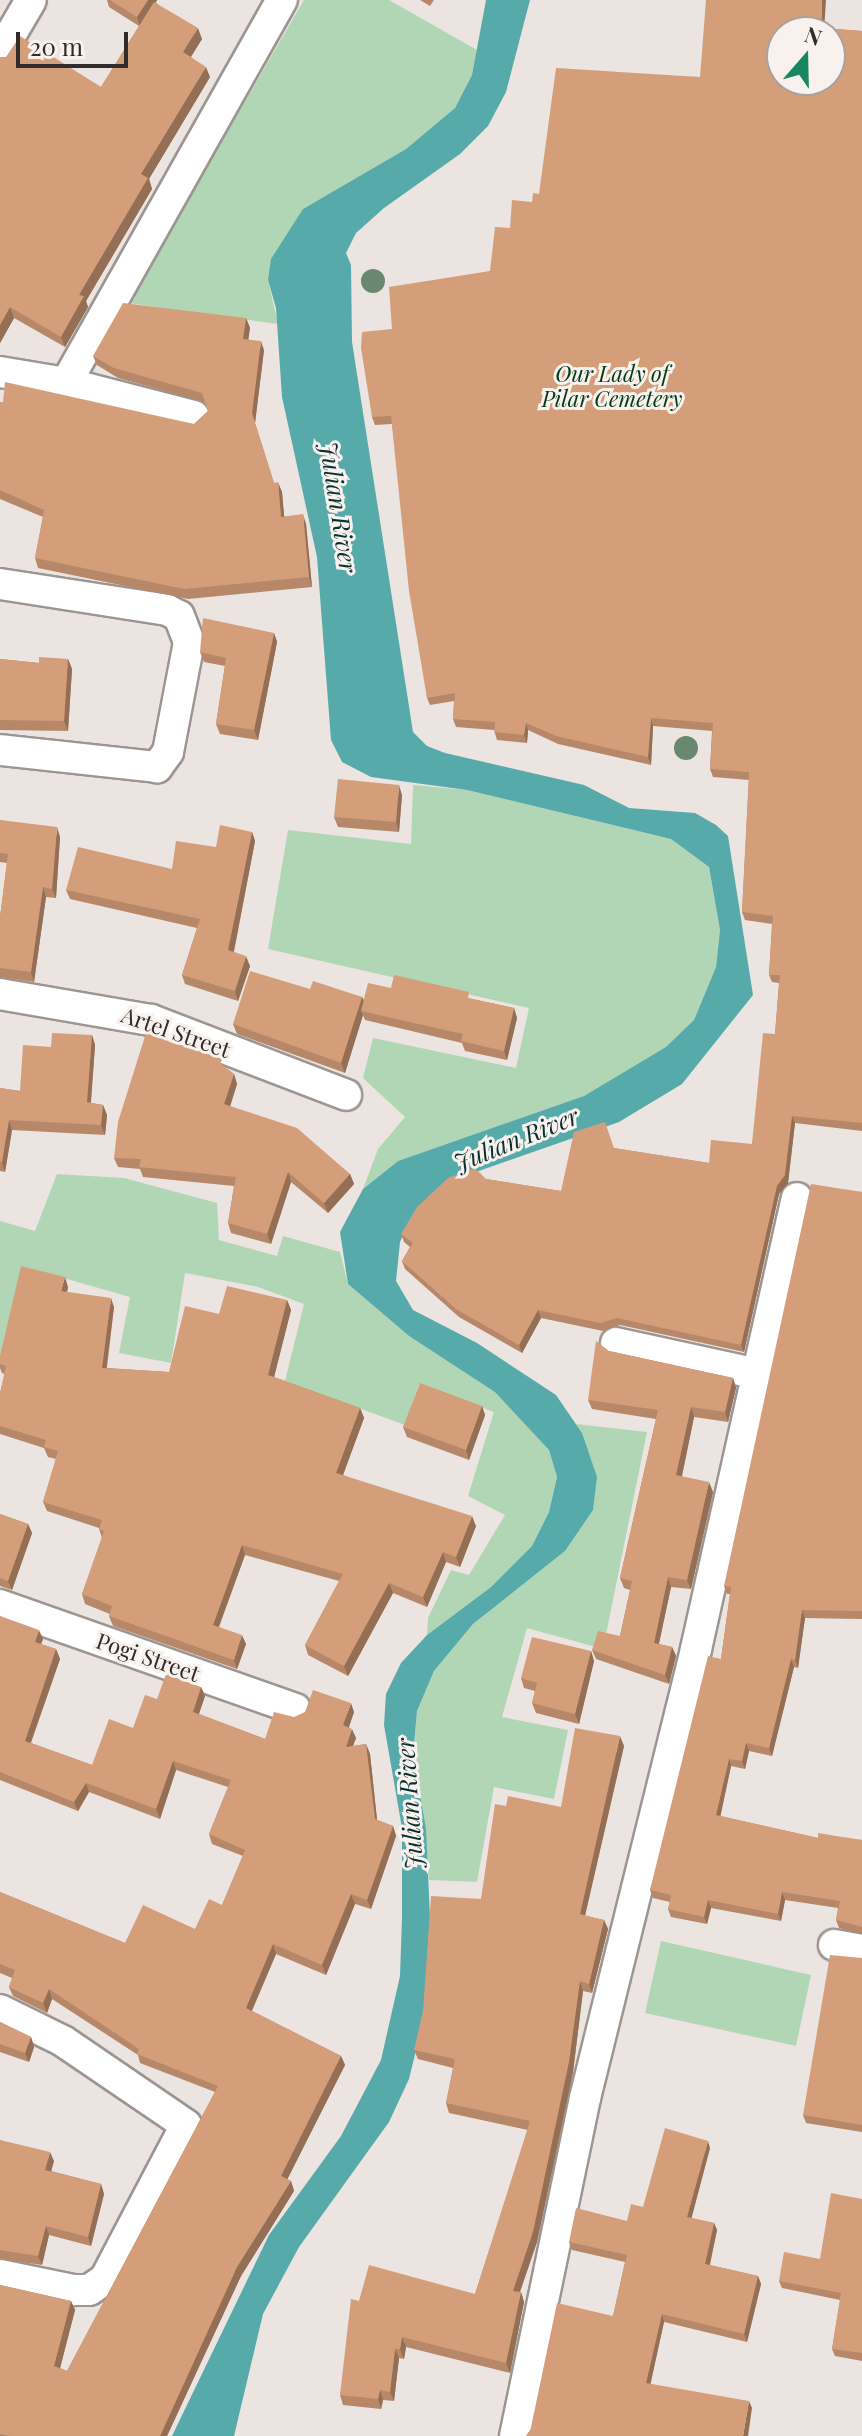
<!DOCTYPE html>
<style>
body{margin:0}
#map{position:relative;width:862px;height:2436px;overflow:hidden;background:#ebe4e0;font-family:"Playfair Display",serif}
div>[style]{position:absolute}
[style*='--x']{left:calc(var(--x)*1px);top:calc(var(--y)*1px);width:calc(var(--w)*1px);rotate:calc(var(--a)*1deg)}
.green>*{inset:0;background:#b1d6b6}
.water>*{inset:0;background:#56aaaa}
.roads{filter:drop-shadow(2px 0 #9c9592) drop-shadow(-2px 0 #9c9592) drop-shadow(0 2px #9c9592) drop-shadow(0 -2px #9c9592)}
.minor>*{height:30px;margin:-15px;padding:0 15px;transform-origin:15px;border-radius:15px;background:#fff}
.trees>*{width:24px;height:24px;margin:-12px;border-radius:50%;background:#6a8870}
.wall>*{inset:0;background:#b68869}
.shaded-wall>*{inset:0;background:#946f55}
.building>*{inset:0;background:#d49e7a}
span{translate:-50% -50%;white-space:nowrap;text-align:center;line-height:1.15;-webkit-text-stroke:6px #f8f1ed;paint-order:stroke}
.park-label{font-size:22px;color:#003d14;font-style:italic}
.street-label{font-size:22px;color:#2f2c2b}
.water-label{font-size:24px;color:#063131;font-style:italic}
.north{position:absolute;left:766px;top:16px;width:80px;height:80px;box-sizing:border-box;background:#f8f1ed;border:2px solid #a8a29f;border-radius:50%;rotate:20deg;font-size:22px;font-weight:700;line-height:32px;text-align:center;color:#2f2c2b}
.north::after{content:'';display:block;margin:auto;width:28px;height:36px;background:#188663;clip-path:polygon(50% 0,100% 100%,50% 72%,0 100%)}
.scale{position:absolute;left:16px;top:32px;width:112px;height:36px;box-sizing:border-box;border:4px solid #2f2c2b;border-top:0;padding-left:10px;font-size:24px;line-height:28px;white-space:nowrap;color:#2f2c2b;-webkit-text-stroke:6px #f8f1ed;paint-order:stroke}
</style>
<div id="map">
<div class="green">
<div style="clip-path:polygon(304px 0,389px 0,477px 50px,472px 75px,455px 108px,406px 149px,303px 209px,268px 280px,278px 324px,128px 303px)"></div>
<div style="clip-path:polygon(413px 785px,467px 790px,671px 839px,709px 867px,720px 930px,716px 967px,694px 1020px,667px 1047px,584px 1096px,398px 1161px,363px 1189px,378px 1149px,405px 1117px,363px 1078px,373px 1038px,516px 1068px,529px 1008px,268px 949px,288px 830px,411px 844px)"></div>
<div style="clip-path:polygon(57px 1174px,124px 1178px,217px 1203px,219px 1240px,277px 1256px,283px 1236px,340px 1252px,348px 1284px,409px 1336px,495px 1391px,549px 1450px,557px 1477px,549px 1512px,532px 1546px,491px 1587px,427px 1635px,428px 1618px,451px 1570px,469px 1575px,505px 1515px,468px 1496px,494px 1412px,419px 1384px,405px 1425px,285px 1381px,304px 1304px,258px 1287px,185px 1273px,171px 1363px,119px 1353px,130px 1297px,25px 1267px,0 1360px,0 1221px,35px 1231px)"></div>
<div style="clip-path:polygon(576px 1424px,647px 1432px,603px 1649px,527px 1628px,502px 1717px,568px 1730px,554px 1799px,494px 1787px,477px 1882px,429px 1880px,413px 1755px,417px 1711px,434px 1671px,473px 1624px,565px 1551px,582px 1433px)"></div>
<div style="clip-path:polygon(661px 1941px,811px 1975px,796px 2046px,645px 2013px)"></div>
</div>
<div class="water">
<div style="clip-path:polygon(486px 0,530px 0,506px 92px,488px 126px,460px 154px,384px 208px,356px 233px,346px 253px,351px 265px,352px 342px,413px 732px,427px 746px,445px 753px,584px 785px,629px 808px,695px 813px,716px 825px,728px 836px,753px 995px,682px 1084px,619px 1122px,476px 1172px,409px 1222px,400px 1242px,396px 1281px,413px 1310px,477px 1343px,556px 1395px,582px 1433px,597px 1477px,593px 1510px,565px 1551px,473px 1624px,434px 1671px,417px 1711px,413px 1755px,426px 1829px,430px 1918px,423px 2022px,409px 2079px,389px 2122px,299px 2247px,263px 2314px,234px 2436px,172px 2436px,269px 2235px,341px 2136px,381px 2060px,400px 1976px,402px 1917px,402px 1828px,384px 1725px,386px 1694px,401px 1663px,427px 1635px,491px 1587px,532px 1546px,549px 1512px,557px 1477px,549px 1450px,495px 1392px,409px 1336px,348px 1284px,340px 1232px,363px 1189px,398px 1161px,584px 1096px,666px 1047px,694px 1020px,716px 967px,720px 930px,709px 867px,671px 839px,467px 790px,371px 777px,342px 762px,331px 740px,317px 557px,282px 397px,276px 308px,268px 280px,271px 259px,303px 209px,406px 149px,455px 108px,472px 75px)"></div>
</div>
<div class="roads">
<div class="minor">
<div style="--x:0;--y:53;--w:61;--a:-59.7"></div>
<div style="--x:0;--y:372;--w:67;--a:9.5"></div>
<div style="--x:66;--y:383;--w:132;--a:14.5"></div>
<div style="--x:66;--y:383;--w:440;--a:-60.6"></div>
<div style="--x:0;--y:584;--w:169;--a:8.8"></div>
<div style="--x:167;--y:610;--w:13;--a:27"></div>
<div style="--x:179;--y:616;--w:28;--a:69"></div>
<div style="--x:189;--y:642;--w:112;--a:100.8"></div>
<div style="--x:168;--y:752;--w:19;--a:126"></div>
<div style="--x:157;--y:767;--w:158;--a:-173.8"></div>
<div style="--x:0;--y:994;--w:153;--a:9.8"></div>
<div style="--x:151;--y:1020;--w:209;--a:21"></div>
<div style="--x:616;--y:1343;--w:145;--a:12.3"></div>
<div style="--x:0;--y:1605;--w:313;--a:19.4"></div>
<div style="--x:834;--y:1945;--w:28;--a:10"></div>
<div style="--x:0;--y:2010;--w:70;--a:26.2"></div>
<div style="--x:63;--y:2041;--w:149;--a:34.3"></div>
<div style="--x:186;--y:2125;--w:174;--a:117.7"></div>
<div style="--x:105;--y:2279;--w:19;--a:145"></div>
<div style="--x:89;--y:2290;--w:16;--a:180"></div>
<div style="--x:73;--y:2290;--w:75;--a:-168.4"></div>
<div style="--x:515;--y:2436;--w:345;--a:-78.3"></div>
<div style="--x:585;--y:2098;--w:463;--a:-76.1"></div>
<div style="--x:696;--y:1649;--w:462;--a:-77.4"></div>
</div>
</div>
<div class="trees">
<div style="left:373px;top:281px"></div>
<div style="left:686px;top:748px"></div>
</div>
<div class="wall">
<div style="clip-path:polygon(107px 0,157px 0,156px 3px,202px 39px,191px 57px,210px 77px,149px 179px,152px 189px,86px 301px,88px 307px,65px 347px,14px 318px,0 343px,0 57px,101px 87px,139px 26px,109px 7px)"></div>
<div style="clip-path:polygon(420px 0,434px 0,430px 6px)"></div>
<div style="clip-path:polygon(824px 28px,862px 31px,862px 1131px,795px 1123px,788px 1183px,779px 1194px,744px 1352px,620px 1325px,603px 1331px,541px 1318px,522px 1353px,459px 1317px,405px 1269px,402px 1261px,410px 1247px,404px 1242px,401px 1234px,486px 1179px,561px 1191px,614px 1148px,709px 1163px,752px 1144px,775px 1034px,779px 983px,772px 982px,769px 975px,772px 924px,745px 920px,742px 912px,749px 780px,713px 777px,710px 769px,712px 731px,653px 726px,651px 765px,558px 744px,528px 730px,527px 743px,497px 740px,494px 730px,456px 727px,453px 719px,454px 701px,430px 705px,427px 698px,392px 424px,375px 425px,372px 417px,392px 329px,490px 271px,510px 228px,539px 194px,700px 77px)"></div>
<div style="clip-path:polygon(246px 318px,250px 328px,248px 339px,264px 350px,255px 423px,274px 483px,282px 492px,284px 516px,306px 524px,312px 587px,188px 599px,38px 568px,35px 558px,43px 517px,0 499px,0 402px,194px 424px,208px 411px,205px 402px,118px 378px,97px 365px,93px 356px)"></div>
<div style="clip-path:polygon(274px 633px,277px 642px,258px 740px,220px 734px,216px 724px,225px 666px,204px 662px,200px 652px)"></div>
<div style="clip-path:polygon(0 659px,39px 663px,68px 659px,72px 669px,68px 731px,0 730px)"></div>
<div style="clip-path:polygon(402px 795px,399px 832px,338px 827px,334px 817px)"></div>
<div style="clip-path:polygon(0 820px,60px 837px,56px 898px,46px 897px,34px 982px,0 977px,0 917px,7px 863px,0 862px)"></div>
<div style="clip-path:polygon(252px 832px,255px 841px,234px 952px,250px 966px,238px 1001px,185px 984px,182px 975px,197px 928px,70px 899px,66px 890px,172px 869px,216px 847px)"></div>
<div style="clip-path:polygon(391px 988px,472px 999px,514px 1008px,517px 1018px,507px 1060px,465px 1051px,462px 1043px,365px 1020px,363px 1015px,345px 1073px,237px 1034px,233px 1024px,310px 989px,362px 997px,364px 1000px)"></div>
<div style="clip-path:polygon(92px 1035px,95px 1045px,91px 1103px,103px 1105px,107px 1115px,105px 1135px,12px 1130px,5px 1172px,0 1171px,0 1088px,20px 1091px,51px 1047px)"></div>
<div style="clip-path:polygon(227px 1069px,234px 1074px,237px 1084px,230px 1106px,350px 1174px,354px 1184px,328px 1213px,291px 1182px,271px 1244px,231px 1233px,228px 1223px,234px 1186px,143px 1177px,140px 1169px,118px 1167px,114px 1158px)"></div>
<div style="clip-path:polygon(862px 1192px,862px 1619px,805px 1618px,798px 1668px,794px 1667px,772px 1756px,749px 1751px,745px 1769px,731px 1766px,720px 1816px,818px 1838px,862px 1840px,862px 1934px,839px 1928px,836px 1920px,838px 1908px,785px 1900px,781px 1921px,711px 1908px,707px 1924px,671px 1917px,668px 1909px,670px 1902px,653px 1898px,650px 1890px,721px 1659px,730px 1594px,727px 1594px,724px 1586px)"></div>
<div style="clip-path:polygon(68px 1287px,67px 1292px,114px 1307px,107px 1368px,169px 1372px,219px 1314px,287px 1300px,291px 1310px,274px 1377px,360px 1408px,364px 1418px,343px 1475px,476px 1526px,460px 1567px,446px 1562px,427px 1607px,393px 1593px,348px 1676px,308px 1655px,305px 1645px,339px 1581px,245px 1555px,219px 1627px,246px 1644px,237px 1669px,113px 1626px,109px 1616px,110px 1614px,85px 1604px,82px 1594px,102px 1538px,99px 1529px,99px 1528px,47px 1511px,43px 1502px,56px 1459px,48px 1457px,44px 1448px,0 1434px,0 1393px,5px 1374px,2px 1373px,0 1368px,0 1356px)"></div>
<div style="clip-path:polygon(609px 1351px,733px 1378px,736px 1388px,728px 1422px,694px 1417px,682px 1476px,713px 1492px,691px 1589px,671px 1587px,659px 1644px,672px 1647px,676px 1656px,669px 1684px,596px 1659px,592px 1650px,620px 1636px,630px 1590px,624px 1588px,620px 1578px,656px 1419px,592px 1409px,588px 1400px)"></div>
<div style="clip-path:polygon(482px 1406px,485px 1415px,469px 1460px,407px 1437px,403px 1427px)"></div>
<div style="clip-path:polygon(0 1514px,28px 1524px,32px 1533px,12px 1590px,0 1586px)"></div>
<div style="clip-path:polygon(0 1616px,43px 1639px,41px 1644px,56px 1649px,60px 1659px,31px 1743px,92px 1765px,133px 1728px,157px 1699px,201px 1687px,205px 1696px,199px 1714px,265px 1739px,294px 1717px,354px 1712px,349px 1727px,356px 1738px,353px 1746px,366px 1744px,370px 1754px,377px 1820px,393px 1826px,396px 1836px,371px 1909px,355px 1904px,326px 1975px,276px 1954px,252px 2011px,341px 2056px,345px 2065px,287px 2179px,291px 2181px,294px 2191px,241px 2276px,167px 2436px,0 2436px,0 2285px,71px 2301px,75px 2310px,60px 2368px,67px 2371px,215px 2092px,140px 2063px,138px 2055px,52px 1999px,47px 2013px,13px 1996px,9px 1987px,12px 1978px,0 1973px,0 1892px,125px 1943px,195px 1929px,222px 1905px,243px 1856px,212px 1844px,209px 1834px,228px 1787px,176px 1770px,160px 1819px,89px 1792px,78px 1811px,0 1780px)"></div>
<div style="clip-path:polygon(591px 1651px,594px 1661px,579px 1724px,536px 1713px,532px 1703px,535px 1691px,524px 1688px,521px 1678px)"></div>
<div style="clip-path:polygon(624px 1746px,585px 1916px,604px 1920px,608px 1929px,592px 1993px,583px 1991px,573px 2072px,537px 2242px,520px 2292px,521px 2292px,524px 2302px,510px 2373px,406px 2347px,404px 2359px,399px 2358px,394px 2401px,383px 2400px,381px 2409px,343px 2405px,340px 2395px,359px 2301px,475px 2294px,528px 2130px,449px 2113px,446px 2103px,453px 2068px,418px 2059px,414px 2050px,481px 1899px,506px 1806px,561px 1807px)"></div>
<div style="clip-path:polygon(862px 1958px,862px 2132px,806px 2123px,803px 2115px)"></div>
<div style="clip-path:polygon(0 2022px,31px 2037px,34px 2047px,29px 2062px,0 2052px)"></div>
<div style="clip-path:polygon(0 2140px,54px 2161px,51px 2171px,101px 2184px,104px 2194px,91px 2246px,49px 2235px,42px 2265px,0 2259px)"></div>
<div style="clip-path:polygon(710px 2148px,691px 2218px,714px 2223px,717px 2230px,710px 2265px,758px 2276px,761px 2284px,747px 2342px,664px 2322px,650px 2384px,752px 2408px,526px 2436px,613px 2316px,625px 2262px,572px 2250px,569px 2242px,627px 2221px)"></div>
<div style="clip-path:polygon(862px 2199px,862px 2361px,835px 2356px,832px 2349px,840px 2300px,782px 2288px,779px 2281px,820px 2259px)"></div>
</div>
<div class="shaded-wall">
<div style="clip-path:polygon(148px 0,157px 0,140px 27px,137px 17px)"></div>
<div style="clip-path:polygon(822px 0,826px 0,824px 32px,821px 28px)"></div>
<div style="clip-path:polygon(198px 28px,202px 39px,187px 63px,183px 52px)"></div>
<div style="clip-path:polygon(206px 67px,210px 77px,149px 179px,152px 189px,86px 301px,88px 307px,65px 347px,61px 337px,79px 295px,141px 174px)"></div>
<div style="clip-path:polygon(10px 307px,14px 318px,0 343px,0 325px)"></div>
<div style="clip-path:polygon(246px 318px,250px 328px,247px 349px,243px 339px)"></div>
<div style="clip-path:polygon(261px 341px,264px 350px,255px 423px,252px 413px)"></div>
<div style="clip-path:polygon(278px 482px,282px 492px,285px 526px,281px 517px)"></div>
<div style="clip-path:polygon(303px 514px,306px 524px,312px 587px,309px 577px)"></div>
<div style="clip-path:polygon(274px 633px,277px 642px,258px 740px,254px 730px)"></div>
<div style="clip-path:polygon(68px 659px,72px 669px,68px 731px,64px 721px)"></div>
<div style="clip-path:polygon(651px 718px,653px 726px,651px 765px,648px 757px)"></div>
<div style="clip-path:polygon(526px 723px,528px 730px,527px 743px,524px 735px)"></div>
<div style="clip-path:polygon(399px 785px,402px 795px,399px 832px,396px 822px)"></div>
<div style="clip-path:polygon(57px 827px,60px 837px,56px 898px,52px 889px)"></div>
<div style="clip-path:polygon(252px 832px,255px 841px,232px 960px,228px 950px)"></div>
<div style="clip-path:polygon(43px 887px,46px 897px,34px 982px,31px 972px)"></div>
<div style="clip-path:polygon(246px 956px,250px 966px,238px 1001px,235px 991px)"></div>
<div style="clip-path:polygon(362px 997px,366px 1006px,361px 1011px,363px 1015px,345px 1073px,341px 1063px)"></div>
<div style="clip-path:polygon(514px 1008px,517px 1018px,507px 1060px,504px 1051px)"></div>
<div style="clip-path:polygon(92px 1035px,95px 1045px,90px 1112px,87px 1102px)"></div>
<div style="clip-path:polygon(234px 1074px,237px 1084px,228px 1113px,224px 1104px)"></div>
<div style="clip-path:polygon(103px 1105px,107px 1115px,105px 1135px,101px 1125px)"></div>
<div style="clip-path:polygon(792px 1116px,795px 1123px,788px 1183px,779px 1194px,744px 1352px,741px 1345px)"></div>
<div style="clip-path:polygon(9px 1120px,12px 1130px,5px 1172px,2px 1162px)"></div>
<div style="clip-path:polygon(288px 1172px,291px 1182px,271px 1244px,267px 1234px)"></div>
<div style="clip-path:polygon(350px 1174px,354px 1184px,328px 1213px,324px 1203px)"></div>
<div style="clip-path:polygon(65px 1277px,68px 1287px,65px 1301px,61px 1291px)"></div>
<div style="clip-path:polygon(111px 1298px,114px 1307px,105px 1377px,102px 1368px)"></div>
<div style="clip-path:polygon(287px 1300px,291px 1310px,272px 1385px,268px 1375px)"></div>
<div style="clip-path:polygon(538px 1310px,541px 1318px,522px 1353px,519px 1345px)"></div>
<div style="clip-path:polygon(733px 1378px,736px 1388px,728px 1422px,725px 1412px)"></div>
<div style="clip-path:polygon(482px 1406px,485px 1415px,469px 1460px,466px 1450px)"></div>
<div style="clip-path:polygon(691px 1407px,694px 1417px,680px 1485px,676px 1475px)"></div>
<div style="clip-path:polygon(360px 1408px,364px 1418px,340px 1483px,336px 1473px)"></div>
<div style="clip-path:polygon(709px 1482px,713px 1492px,691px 1589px,687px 1580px)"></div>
<div style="clip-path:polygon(472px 1516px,476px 1526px,460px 1567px,456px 1557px)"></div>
<div style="clip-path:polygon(28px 1524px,32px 1533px,12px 1590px,8px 1581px)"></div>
<div style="clip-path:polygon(242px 1545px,245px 1555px,216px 1634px,213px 1625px)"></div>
<div style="clip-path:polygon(443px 1552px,446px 1562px,427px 1607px,423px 1597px)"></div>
<div style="clip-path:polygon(668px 1577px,671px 1587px,657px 1652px,654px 1643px)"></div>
<div style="clip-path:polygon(389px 1583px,393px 1593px,348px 1676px,344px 1666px)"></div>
<div style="clip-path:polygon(802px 1610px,805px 1618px,798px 1668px,795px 1660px)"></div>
<div style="clip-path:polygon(39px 1630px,43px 1639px,38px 1652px,35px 1642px)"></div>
<div style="clip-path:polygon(242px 1635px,246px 1644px,237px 1669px,234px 1660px)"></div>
<div style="clip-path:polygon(672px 1647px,676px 1656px,669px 1684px,665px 1675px)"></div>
<div style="clip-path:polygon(56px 1649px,60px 1659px,28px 1750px,25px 1741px)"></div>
<div style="clip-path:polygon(591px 1651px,594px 1661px,579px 1724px,575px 1714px)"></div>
<div style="clip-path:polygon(791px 1659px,794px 1667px,772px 1756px,769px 1748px)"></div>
<div style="clip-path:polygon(201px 1687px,205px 1696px,196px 1722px,193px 1712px)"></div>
<div style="clip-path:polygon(351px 1703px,354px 1712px,346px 1735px,343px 1725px)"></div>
<div style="clip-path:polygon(352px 1729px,356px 1738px,349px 1756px,346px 1747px)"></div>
<div style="clip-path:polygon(620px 1736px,624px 1746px,583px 1924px,580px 1914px)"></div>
<div style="clip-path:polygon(746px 1743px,749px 1751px,745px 1769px,742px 1761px)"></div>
<div style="clip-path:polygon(366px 1744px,370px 1754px,378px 1829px,375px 1819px)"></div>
<div style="clip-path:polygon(729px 1759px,731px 1766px,719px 1823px,716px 1815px)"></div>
<div style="clip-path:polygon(173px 1761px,176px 1770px,160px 1819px,156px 1809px)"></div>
<div style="clip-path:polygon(86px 1783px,89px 1792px,78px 1811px,74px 1802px)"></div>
<div style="clip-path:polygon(393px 1826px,396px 1836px,371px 1909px,367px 1900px)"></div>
<div style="clip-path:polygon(782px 1892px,785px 1900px,781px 1921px,778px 1914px)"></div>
<div style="clip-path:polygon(351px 1894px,355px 1904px,326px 1975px,322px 1965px)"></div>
<div style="clip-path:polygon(708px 1900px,711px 1908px,707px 1924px,704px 1917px)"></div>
<div style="clip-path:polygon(604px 1920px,608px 1929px,592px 1993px,589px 1984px)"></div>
<div style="clip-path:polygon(273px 1944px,276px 1954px,249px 2017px,246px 2008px)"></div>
<div style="clip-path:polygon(580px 1981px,583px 1991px,573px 2072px,537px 2242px,517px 2300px,513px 2291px)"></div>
<div style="clip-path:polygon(49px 1989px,52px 1999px,47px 2013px,43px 2003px)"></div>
<div style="clip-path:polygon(31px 2037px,34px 2047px,29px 2062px,25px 2053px)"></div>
<div style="clip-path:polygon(341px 2056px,345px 2065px,284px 2186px,281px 2176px)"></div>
<div style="clip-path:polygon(708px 2141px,710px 2148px,690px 2224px,687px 2217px)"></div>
<div style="clip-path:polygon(50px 2152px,54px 2161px,49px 2179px,45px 2170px)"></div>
<div style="clip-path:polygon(291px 2181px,294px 2191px,241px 2276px,167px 2436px,160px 2436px,237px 2267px)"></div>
<div style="clip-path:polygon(101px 2184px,104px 2194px,91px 2246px,88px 2237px)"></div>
<div style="clip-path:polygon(714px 2223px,717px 2230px,708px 2272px,705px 2264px)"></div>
<div style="clip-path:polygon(46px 2226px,49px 2235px,42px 2265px,38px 2256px)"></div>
<div style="clip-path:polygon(758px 2276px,761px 2284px,747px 2342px,744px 2334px)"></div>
<div style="clip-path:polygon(521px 2292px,524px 2302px,510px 2373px,506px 2363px)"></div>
<div style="clip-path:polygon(71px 2301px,75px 2310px,58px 2376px,54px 2366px)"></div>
<div style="clip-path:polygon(662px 2314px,664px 2322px,649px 2391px,646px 2383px)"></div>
<div style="clip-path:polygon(402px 2337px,406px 2347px,404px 2359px,400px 2349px)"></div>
<div style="clip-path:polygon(395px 2349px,399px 2358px,394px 2401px,390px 2392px)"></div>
<div style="clip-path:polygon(380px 2390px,383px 2400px,381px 2409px,378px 2399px)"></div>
<div style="clip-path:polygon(749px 2401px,752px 2408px,748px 2436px,743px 2436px)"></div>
</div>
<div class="building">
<div style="clip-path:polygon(110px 0,148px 0,137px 17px)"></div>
<div style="clip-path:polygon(evenodd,706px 0,822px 0,821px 28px,862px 31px,862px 1123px,792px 1116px,785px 1175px,777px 1186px,741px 1345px,617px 1318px,600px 1323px,538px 1310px,519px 1345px,456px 1309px,402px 1261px,413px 1243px,401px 1234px,417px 1207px,448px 1178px,475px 1168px,486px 1179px,561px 1191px,574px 1132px,605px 1122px,614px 1148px,709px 1163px,711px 1140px,752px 1144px,763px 1033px,775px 1034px,780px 975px,769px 975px,773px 916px,742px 912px,749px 772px,710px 769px,713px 723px,651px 718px,648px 757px,556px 736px,526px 723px,524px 735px,494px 732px,495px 722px,453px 719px,455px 693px,427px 698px,409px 591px,391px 416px,372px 417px,361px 348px,362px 332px,392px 329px,389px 287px,490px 271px,495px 227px,510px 228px,512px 200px,532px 202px,533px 193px,539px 194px,556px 68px,700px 77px,706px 0,782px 32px,830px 32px,830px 80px,782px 80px,782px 32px)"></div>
<div style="clip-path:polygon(154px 2px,198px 28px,183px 52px,206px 67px,141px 174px,148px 178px,79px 295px,84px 296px,61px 337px,10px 307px,0 325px,0 57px,6px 57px,20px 36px,101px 87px)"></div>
<div style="clip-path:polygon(123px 303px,246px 318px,243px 339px,261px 341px,252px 413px,274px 483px,278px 482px,281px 517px,303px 514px,309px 577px,184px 589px,35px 558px,44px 510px,0 490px,0 402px,3px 402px,5px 382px,194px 424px,208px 411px,202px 393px,114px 368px,93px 356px)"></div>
<div style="clip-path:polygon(203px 618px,274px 633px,254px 730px,216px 724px,226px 658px,200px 652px)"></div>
<div style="clip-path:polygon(39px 657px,68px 659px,64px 721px,0 720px,0 659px,39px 663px)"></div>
<div style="clip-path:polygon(338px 779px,399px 785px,396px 822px,334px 817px)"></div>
<div style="clip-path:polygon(0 820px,57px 827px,52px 889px,43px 887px,31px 972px,0 968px,0 917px,8px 854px,0 853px)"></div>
<div style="clip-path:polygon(220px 825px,252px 832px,228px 950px,246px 956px,235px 991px,182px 975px,200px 919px,66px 890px,78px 847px,172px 869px,176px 841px,216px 847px)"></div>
<div style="clip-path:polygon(250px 971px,310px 989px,313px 981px,362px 997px,341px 1063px,233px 1024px)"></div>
<div style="clip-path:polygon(394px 975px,469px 992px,468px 998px,514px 1008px,504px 1051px,461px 1041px,463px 1034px,361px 1011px,368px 983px,391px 988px)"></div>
<div style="clip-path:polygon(52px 1033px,92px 1035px,87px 1102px,103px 1105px,101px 1125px,9px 1120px,2px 1162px,0 1162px,0 1088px,20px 1091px,23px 1045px,51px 1047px)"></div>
<div style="clip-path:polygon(146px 1033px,223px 1059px,220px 1063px,234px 1074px,224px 1104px,297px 1128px,350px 1174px,324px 1203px,288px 1172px,267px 1234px,228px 1223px,236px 1177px,139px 1167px,141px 1159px,114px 1158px,118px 1122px)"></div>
<div style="clip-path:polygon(811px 1184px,862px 1192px,862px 1611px,802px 1610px,795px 1660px,791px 1659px,769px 1748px,746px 1743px,742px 1761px,729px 1759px,716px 1815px,818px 1838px,818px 1833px,862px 1840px,862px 1927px,836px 1920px,840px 1901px,782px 1892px,778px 1914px,708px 1900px,704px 1917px,668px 1909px,671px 1895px,650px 1890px,708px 1656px,721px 1659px,731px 1587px,724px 1586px)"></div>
<div style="clip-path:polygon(21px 1266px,65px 1277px,61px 1291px,111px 1298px,102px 1368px,169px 1372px,185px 1306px,219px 1314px,227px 1286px,287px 1300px,268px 1375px,360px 1408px,336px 1473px,472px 1516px,456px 1557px,443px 1552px,423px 1597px,389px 1583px,344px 1666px,305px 1645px,343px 1574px,242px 1545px,213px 1625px,242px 1635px,234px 1660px,109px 1616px,112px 1606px,82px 1594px,104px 1531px,99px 1529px,102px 1520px,43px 1502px,58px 1451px,44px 1447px,46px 1440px,0 1426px,0 1393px,6px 1366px,0 1364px,0 1356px)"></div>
<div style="clip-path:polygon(596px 1341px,609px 1351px,733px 1378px,725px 1412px,691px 1407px,676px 1475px,709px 1482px,687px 1580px,668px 1577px,654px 1643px,672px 1647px,665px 1675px,592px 1650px,598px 1631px,620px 1636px,632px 1581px,620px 1578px,658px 1410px,588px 1400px)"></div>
<div style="clip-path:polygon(420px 1383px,482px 1406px,466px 1450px,403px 1427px)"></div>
<div style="clip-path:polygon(0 1514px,28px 1524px,8px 1581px,0 1578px)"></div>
<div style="clip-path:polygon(0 1616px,39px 1630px,35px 1642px,56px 1649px,25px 1741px,92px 1765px,109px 1719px,133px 1728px,145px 1695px,157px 1699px,166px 1674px,201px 1687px,193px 1712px,265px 1739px,274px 1712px,294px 1717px,305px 1712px,313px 1690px,351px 1703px,343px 1725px,352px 1729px,346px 1747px,366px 1744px,375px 1819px,393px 1826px,367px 1900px,351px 1894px,322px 1965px,273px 1944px,246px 2008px,341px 2056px,281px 2176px,291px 2181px,237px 2267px,160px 2436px,11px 2436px,0 2434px,0 2285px,71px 2301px,54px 2366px,67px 2371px,218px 2086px,137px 2054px,139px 2049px,49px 1989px,43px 2003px,9px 1987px,15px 1970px,0 1964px,0 1892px,125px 1943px,143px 1905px,195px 1929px,209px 1899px,222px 1905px,245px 1850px,209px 1834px,231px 1780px,173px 1761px,156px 1809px,86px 1783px,74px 1802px,0 1772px)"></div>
<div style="clip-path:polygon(532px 1637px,591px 1651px,575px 1714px,532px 1703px,537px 1683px,521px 1678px)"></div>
<div style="clip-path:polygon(575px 1728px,620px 1736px,580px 1914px,604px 1920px,589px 1984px,580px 1981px,569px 2062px,533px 2232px,513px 2291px,521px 2292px,506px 2363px,402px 2337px,400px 2349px,395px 2349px,390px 2392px,380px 2390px,378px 2399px,340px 2395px,351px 2299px,359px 2301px,369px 2265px,475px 2294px,530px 2121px,446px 2103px,455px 2059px,414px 2050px,423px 2011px,431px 1896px,481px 1899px,495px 1804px,506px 1806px,508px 1796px,561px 1807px)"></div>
<div style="clip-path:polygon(830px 1955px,862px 1958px,862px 2125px,803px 2115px)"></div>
<div style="clip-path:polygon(0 2022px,31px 2037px,25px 2053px,0 2044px)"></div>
<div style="clip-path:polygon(665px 2128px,708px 2141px,687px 2217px,714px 2223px,705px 2264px,758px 2276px,744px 2334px,662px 2314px,646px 2383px,749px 2401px,743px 2436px,526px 2436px,530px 2432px,557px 2303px,613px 2316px,627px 2255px,569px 2242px,576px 2208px,627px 2221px,631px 2204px,643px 2207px)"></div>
<div style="clip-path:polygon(0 2140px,50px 2152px,45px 2170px,101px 2184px,88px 2237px,46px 2226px,38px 2256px,0 2250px)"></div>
<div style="clip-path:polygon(831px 2193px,862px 2199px,862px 2353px,832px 2349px,841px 2293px,779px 2281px,784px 2252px,820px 2259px)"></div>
</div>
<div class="park-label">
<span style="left:612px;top:386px">Our Lady of<br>Pilar Cemetery</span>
</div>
<div class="street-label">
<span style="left:176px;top:1032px;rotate:19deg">Artel Street</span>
<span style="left:148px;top:1657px;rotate:19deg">Pogi Street</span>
</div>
<div class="water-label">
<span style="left:339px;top:507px;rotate:81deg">Julian River</span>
<span style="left:516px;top:1139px;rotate:-22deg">Julian River</span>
<span style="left:409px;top:1804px;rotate:-94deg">Julian River</span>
</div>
<div class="north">N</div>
<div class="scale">20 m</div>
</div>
